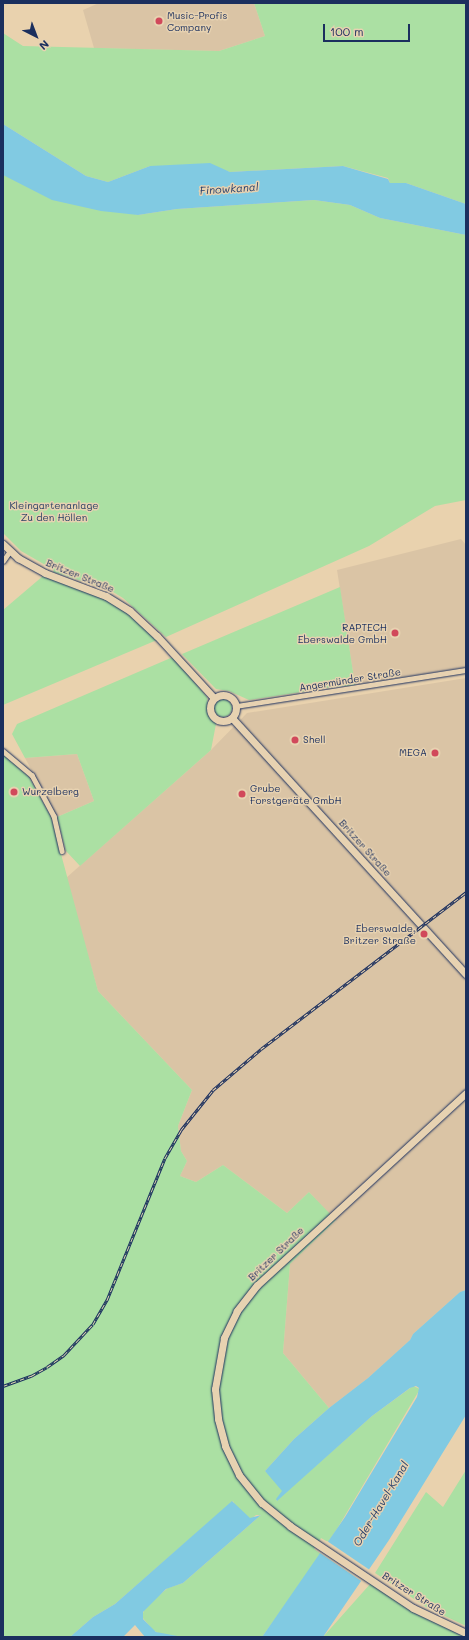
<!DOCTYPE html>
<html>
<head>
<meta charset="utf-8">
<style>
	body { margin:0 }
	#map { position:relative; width:469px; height:1640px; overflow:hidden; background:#e9d2ae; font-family:Mali,sans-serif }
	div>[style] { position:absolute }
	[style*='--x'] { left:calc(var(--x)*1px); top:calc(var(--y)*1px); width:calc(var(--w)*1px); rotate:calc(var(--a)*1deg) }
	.built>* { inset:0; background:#dac4a5 }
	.green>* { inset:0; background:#abe0a3 }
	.round { border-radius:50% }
	.water>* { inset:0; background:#81cae2 }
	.pier>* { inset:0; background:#e9d2ae; transform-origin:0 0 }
	.roads { filter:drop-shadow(0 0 1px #1b2f5e) drop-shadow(0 0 1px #1b2f5e) }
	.street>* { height:4.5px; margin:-2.25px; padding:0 2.25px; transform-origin:2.25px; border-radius:2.25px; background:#e7d2b1 }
	.secondary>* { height:7px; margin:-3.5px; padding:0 3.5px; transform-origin:3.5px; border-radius:3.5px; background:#e7d2b1 }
	.secondary>.ring { margin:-3.5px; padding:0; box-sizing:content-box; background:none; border:7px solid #e7d2b1; border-radius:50% }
	.rail>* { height:3px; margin-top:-1.5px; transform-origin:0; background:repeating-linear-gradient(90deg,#e7d2b1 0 4.5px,#1b2f5e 0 9px); box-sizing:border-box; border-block:1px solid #1b2f5e }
	.dots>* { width:11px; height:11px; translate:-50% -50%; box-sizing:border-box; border:2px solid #e7d2b1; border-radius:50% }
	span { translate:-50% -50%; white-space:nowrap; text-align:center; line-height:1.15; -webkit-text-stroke:3px #e7d2b1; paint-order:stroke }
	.poi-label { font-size:10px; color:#1b2f5e }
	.left { translate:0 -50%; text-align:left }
	.right { translate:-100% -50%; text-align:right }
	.park-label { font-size:10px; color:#294165 }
	.street-label { font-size:10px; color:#1b2f5e }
	.water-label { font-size:11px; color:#253e6b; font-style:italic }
	.frame { position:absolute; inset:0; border:4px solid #1b2f5e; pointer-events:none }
	.north { position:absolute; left:16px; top:16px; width:40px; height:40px; -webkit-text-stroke:3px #e7d2b1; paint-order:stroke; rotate:138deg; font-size:11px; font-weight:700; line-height:16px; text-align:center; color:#1b2f5e }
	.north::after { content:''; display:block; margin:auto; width:14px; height:18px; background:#1b2f5e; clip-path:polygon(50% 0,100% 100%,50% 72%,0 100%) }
	.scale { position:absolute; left:323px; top:24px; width:87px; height:18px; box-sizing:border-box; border:2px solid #1b2f5e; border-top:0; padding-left:5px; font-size:12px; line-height:14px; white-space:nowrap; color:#1b2f5e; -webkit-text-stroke:3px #e7d2b1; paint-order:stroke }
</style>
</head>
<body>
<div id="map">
	<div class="built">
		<div style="clip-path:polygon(99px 3px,254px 3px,265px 36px,219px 51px,94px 48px,83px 10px)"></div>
		<div style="clip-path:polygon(461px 539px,466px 545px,466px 667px,355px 685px,337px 570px)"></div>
		<div style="clip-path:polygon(466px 678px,466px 1290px,460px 1292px,413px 1334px,410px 1340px,368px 1378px,329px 1408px,283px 1353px,290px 1264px,336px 1221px,309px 1192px,287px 1213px,223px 1165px,196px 1182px,180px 1176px,187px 1161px,181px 1151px,178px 1126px,192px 1090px,98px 991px,66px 878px,211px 750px,247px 713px)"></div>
		<div style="clip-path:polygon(77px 754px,94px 801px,57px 817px,25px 758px)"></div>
	</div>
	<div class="green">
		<div style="clip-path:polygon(254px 3px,466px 3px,466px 204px,406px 183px,390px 183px,388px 178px,343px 166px,230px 172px,215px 167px,150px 166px,108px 182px,86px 176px,3px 124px,3px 33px,23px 46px,219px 51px,265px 36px)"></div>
		<div style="clip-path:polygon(3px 175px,138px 215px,177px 209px,314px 200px,350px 205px,380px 218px,466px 235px,466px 500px,435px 506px,369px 546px,166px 637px,123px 598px,108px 589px,53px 572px,54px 570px,21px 551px,3px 533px)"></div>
		<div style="clip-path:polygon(43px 576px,105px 598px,133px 615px,157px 640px,3px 705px,3px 610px)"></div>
		<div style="clip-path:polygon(340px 587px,355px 685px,326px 688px,313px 686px,308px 691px,249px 700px,229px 691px,216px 689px,182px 654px)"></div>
		<div style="clip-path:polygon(173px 657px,207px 697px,209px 714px,216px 724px,211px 750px,80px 866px,66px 851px,57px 817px,94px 801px,77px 754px,25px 758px,12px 734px,17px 724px)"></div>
		<div class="round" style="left:214px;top:699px;width:18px;height:18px"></div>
		<div style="clip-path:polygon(3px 754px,29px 777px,51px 817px,98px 991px,192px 1090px,178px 1126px,181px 1151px,187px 1161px,180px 1176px,196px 1182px,223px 1165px,287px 1213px,309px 1192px,336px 1220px,290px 1264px,283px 1353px,329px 1408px,294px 1439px,265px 1471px,285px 1488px,276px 1501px,372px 1416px,413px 1386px,420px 1389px,337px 1529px,328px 1542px,321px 1538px,320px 1540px,314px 1549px,321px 1554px,262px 1637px,183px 1637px,160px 1634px,153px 1630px,142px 1617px,144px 1610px,158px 1596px,168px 1588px,183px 1583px,261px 1515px,256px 1515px,244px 1524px,233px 1501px,115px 1604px,93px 1617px,70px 1637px,3px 1637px)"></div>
		<div style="clip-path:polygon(466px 1470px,466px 1626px,426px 1607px,375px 1573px,426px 1492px,443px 1507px)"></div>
		<div style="clip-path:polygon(371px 1583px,422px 1616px,466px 1637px,323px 1637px)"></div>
	</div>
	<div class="water">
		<div style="clip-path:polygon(3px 124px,86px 176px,108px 182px,150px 166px,210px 163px,230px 172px,343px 166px,388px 179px,390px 183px,406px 183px,466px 204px,466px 235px,380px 218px,350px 205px,314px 200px,177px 209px,138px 215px,101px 211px,52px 200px,3px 175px)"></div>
		<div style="clip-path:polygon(466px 1290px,466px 1415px,389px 1540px,323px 1637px,262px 1637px,345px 1517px,417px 1397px,419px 1388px,416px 1386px,410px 1388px,372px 1416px,277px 1501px,276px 1499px,282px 1491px,265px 1471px,294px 1439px,329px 1408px,368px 1378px,410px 1340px,413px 1334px,460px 1292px)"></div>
		<div style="clip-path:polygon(232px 1501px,250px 1518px,261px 1515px,183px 1583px,166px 1589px,143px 1612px,143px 1619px,156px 1632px,183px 1637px,145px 1637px,135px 1625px,123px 1637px,70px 1637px,93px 1617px,115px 1604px)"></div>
	</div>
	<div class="pier">
		<div style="left:327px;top:1541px;width:53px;height:14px;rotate:34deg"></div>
	</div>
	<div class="roads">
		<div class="street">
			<div style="--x:3;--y:561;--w:12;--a:-55"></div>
			<div style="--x:236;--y:706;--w:233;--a:-8.9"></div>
			<div style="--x:3;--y:751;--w:38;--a:40"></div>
			<div style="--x:32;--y:775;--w:47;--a:61.8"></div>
			<div style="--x:54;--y:816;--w:36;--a:77"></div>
		</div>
		<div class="secondary">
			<div style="--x:3;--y:544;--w:21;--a:43"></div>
			<div style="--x:18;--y:558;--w:31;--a:29"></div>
			<div style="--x:45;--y:573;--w:65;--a:20.7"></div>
			<div style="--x:106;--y:596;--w:28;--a:32"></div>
			<div style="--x:130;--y:611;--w:37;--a:43"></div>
			<div style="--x:157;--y:636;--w:84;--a:47.4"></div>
			<div class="ring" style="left:210px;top:695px;width:19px;height:19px"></div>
			<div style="--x:232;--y:718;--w:347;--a:47.6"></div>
			<div style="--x:466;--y:1093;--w:284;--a:137.4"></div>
			<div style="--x:257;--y:1285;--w:33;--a:128"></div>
			<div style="--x:237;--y:1311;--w:30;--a:116"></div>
			<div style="--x:224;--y:1338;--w:52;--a:100"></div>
			<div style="--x:215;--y:1389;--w:30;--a:84"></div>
			<div style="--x:218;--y:1419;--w:28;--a:75"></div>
			<div style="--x:225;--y:1446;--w:32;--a:64"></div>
			<div style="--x:239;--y:1475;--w:36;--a:51"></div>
			<div style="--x:262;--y:1503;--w:36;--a:39"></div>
			<div style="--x:290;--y:1526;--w:148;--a:33.7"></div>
			<div style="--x:413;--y:1608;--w:59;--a:25.3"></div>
		</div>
	</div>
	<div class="rail">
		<div style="--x:3;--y:1386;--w:30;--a:-20"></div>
		<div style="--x:31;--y:1376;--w:18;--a:-29"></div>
		<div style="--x:47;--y:1367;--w:21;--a:-35"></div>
		<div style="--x:64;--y:1355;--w:42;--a:-46.9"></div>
		<div style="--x:93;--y:1324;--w:28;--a:-60"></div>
		<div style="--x:107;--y:1300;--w:153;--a:-67.8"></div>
		<div style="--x:165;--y:1158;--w:32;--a:-60"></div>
		<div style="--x:181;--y:1130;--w:51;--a:-51.3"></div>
		<div style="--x:213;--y:1090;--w:63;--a:-40.5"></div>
		<div style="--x:261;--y:1049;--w:258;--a:-37.4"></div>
	</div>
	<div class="dots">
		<div style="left:159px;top:21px;background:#d1495b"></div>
		<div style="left:395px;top:633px;background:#d1495b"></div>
		<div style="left:295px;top:740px;background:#d1495b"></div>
		<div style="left:435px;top:753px;background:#d1495b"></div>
		<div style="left:14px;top:792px;background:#d1495b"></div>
		<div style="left:242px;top:794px;background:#d1495b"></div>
		<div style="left:424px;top:934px;background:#d1495b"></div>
	</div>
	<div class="poi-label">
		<span class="left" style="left:167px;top:21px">Music-Profis<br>Company</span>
		<span class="right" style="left:387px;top:633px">RAPTECH<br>Eberswalde GmbH</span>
		<span class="left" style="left:303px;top:740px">Shell</span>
		<span class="right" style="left:427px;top:753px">MEGA</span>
		<span class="left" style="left:250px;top:794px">Grube<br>Forstgeräte GmbH</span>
		<span class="left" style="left:22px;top:792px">Wurzelberg</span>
		<span class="right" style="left:416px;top:934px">Eberswalde,<br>Britzer Straße</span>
	</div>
	<div class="park-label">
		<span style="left:54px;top:511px">Kleingartenanlage<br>Zu den Höllen</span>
	</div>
	<div class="street-label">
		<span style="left:80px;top:576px;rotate:22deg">Britzer Straße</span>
		<span style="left:350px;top:680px;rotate:-9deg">Angermünder Straße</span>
		<span style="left:365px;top:848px;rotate:48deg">Britzer Straße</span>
		<span style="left:276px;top:1254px;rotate:-44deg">Britzer Straße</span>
		<span style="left:414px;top:1594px;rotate:32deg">Britzer Straße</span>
	</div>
	<div class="water-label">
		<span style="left:229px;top:189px;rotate:-4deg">Finowkanal</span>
		<span style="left:381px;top:1504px;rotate:-59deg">Oder-Havel-Kanal</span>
	</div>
	<div class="frame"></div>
	<div class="north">N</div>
	<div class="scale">100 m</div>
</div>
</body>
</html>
